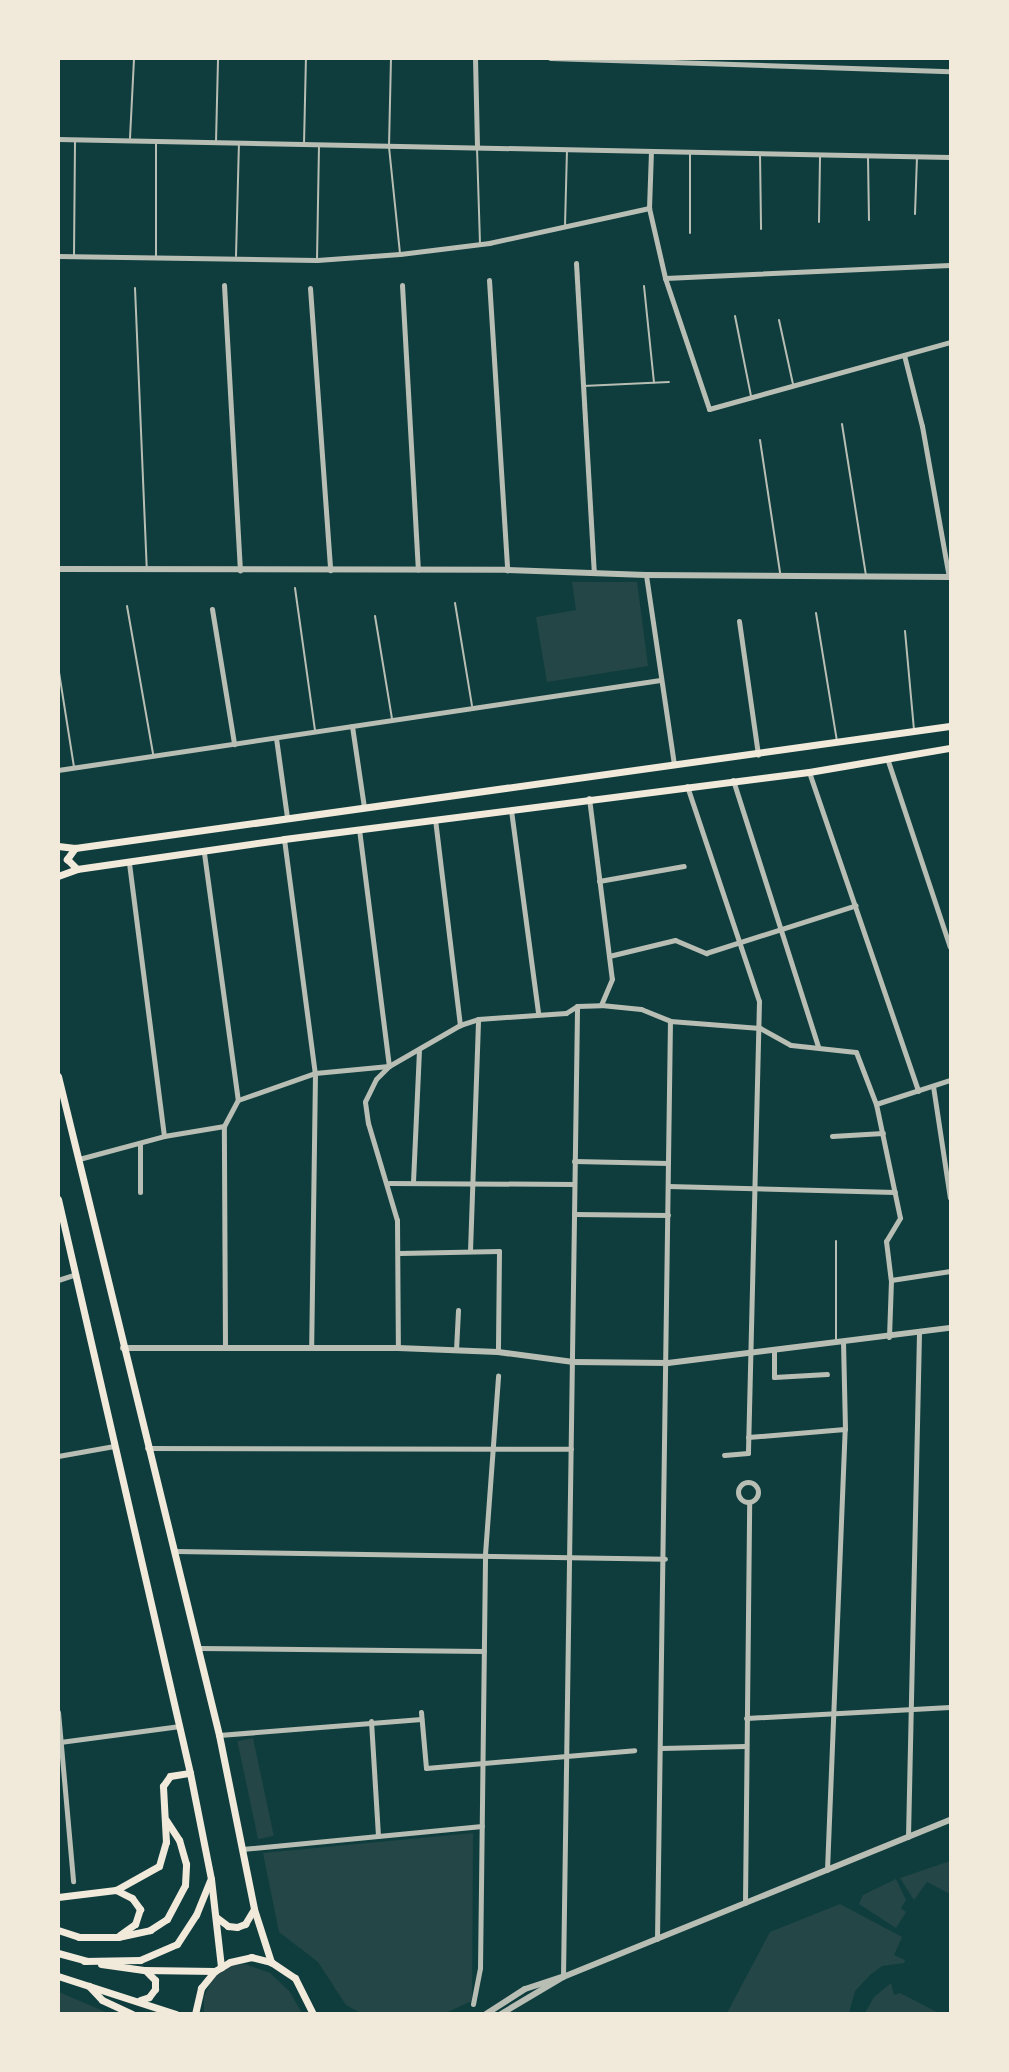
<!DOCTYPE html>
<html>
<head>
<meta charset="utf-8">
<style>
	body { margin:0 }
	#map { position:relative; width:1009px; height:2072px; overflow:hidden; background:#0f3d3e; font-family:"Sofia Sans Condensed",sans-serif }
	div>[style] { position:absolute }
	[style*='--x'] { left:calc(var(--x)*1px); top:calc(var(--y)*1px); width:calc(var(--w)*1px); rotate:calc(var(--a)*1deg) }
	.green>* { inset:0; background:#244646; transform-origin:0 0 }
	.service>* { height:2px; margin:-1px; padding:0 1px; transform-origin:1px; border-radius:1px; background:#b8beb3 }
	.minor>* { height:5px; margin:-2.5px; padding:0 2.5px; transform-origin:2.5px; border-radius:2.5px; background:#b8beb3 }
	.minor>.ring { margin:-2.5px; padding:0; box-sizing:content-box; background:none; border:5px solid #b8beb3; border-radius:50% }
	.tertiary>* { height:6px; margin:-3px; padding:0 3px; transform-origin:3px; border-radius:3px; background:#b8beb3 }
	.secondary>* { height:7px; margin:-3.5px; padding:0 3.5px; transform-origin:3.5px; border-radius:3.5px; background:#f1e9da }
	span { translate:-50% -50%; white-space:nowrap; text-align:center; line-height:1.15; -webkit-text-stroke:4.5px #f1e9da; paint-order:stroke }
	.frame { position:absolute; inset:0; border:60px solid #f1e9da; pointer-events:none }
</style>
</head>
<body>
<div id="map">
	<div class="green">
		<div style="clip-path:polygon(572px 582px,637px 582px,648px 666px,547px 682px,536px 617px,576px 610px)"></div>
		<div style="left:253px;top:1738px;width:100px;height:16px;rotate:78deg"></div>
		<div style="clip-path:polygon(473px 1833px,472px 2001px,443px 2014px,361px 2013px,346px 2005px,318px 1962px,279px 1932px,263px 1853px)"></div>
		<div style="clip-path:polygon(950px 1861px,950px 1894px,927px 1882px,914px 1900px,900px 1878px)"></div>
		<div style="clip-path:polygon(896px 1879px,906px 1900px,901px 1908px,906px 1912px,896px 1928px,859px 1904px,863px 1895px)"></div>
		<div style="clip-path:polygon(840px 1904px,902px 1937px,894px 1955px,905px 1960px,904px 1963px,882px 1966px,870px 1975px,855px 1991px,849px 2013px,727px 2013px,770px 1932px)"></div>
		<div style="clip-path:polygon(245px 1964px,270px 1973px,289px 1991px,302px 2013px,204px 2013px,204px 1997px,213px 1977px,232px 1966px)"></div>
		<div style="clip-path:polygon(891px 1983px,894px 1995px,900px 1993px,939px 2013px,865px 2013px,874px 1997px)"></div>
		<div style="clip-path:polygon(59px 1992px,108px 2013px,59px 2013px)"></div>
	</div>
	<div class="service">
		<div style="--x:391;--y:58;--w:89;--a:91.3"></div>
		<div style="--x:389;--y:147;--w:108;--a:84.1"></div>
		<div style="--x:130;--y:138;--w:80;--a:-87.1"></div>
		<div style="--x:156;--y:142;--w:115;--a:90"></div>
		<div style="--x:216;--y:142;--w:84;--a:-88.6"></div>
		<div style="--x:304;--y:144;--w:86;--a:-88.7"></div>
		<div style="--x:477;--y:148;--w:96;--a:88.2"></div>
		<div style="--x:760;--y:154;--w:75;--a:89.2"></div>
		<div style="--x:868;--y:157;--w:63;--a:89.1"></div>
		<div style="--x:915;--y:214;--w:57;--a:-88"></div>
		<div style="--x:819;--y:222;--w:66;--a:-89.1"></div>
		<div style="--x:565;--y:226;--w:75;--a:-88.5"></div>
		<div style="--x:690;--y:233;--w:81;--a:-90"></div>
		<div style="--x:74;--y:256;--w:117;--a:-89.5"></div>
		<div style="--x:236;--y:256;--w:111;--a:-88.5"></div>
		<div style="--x:317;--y:260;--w:114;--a:-89"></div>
		<div style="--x:644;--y:286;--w:97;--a:84.1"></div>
		<div style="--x:135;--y:288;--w:281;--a:87.6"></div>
		<div style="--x:735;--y:316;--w:82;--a:78.7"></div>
		<div style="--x:779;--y:320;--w:66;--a:77.7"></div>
		<div style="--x:583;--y:386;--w:86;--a:-2.7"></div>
		<div style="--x:842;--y:424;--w:154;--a:81"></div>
		<div style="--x:760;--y:440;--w:134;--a:81.4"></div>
		<div style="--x:295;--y:588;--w:144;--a:82"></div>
		<div style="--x:455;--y:603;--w:104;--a:80.6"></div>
		<div style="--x:127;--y:606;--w:150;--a:80"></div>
		<div style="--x:816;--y:613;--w:130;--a:80.7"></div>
		<div style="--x:375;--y:616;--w:104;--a:80.6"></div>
		<div style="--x:905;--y:631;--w:98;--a:84.8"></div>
		<div style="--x:58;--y:666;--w:102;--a:81"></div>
		<div style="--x:836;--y:1241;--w:98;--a:90"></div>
	</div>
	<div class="minor">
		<div style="--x:475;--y:58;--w:89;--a:88.7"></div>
		<div style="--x:550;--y:58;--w:400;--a:1.9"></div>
		<div style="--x:58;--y:139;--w:892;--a:1.16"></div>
		<div style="--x:651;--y:151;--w:57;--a:92"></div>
		<div style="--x:649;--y:208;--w:72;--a:77.1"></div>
		<div style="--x:665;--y:278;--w:138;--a:71.4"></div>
		<div style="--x:709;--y:409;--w:250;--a:-15.5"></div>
		<div style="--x:58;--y:256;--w:259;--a:0.9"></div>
		<div style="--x:317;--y:260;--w:83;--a:-4.1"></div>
		<div style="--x:400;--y:254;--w:90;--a:-7"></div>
		<div style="--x:489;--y:243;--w:164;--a:-12.3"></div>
		<div style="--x:576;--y:263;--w:309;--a:86.7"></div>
		<div style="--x:665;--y:278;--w:285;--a:-2.6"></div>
		<div style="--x:489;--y:280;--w:291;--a:86.4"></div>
		<div style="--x:224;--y:285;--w:286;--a:86.8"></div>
		<div style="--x:402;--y:285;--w:285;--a:86.8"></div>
		<div style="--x:310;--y:288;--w:283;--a:85.9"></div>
		<div style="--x:904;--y:355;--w:73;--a:75.8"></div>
		<div style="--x:922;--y:426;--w:153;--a:79.9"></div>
		<div style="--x:646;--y:575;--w:192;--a:81.6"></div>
		<div style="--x:212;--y:609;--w:137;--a:80.7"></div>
		<div style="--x:739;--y:621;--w:135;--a:81.9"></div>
		<div style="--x:352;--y:726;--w:82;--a:81.6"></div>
		<div style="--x:276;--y:738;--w:80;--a:82.1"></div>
		<div style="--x:887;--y:758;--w:199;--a:71.6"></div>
		<div style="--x:58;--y:770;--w:609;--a:-8.5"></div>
		<div style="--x:809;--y:772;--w:337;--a:71.1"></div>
		<div style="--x:733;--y:780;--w:280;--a:72.3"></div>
		<div style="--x:687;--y:786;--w:227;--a:71.5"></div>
		<div style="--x:759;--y:1001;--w:452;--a:91.4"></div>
		<div style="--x:748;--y:1453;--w:24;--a:175"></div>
		<div style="--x:589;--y:798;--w:182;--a:82.8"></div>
		<div style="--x:612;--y:979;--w:28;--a:113"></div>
		<div style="--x:511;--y:810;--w:205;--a:82.4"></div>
		<div style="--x:435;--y:819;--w:208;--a:83.1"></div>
		<div style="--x:359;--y:829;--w:239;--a:82.8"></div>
		<div style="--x:389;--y:1066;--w:18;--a:135"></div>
		<div style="--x:376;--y:1079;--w:25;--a:116"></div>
		<div style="--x:365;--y:1102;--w:21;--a:82"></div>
		<div style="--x:368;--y:1123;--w:101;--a:73.4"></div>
		<div style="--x:397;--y:1220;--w:128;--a:89.6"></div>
		<div style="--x:284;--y:839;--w:236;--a:82.5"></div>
		<div style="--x:315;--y:1073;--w:274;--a:90.8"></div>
		<div style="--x:204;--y:853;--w:249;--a:82.2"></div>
		<div style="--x:129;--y:863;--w:275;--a:82.7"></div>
		<div style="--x:599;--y:881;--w:86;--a:-10"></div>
		<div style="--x:609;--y:956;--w:68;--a:-13.6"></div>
		<div style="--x:675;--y:940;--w:34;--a:23"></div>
		<div style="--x:706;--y:953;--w:157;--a:-17.7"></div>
		<div style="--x:933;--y:1086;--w:113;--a:81.4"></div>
		<div style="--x:876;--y:1104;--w:78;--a:-18"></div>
		<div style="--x:832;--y:1136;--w:51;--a:-3.4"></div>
		<div style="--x:79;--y:1159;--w:88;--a:-15.1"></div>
		<div style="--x:164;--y:1136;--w:61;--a:-9.5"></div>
		<div style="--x:574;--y:1161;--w:94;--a:1.2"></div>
		<div style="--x:413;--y:1182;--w:131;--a:-87.4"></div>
		<div style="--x:389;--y:1183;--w:185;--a:0.3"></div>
		<div style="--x:668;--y:1186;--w:227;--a:1.5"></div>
		<div style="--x:140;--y:1192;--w:49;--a:-90"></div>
		<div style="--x:574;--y:1214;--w:94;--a:0.6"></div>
		<div style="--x:470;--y:1251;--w:232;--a:-88"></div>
		<div style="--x:400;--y:1253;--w:99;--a:-1.2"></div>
		<div style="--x:499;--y:1251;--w:101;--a:90.6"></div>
		<div style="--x:58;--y:1280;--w:19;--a:-18"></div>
		<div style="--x:891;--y:1280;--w:60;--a:-8.7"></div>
		<div style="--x:225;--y:1346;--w:220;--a:-90.3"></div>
		<div style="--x:224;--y:1126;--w:30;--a:-62"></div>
		<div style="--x:238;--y:1100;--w:82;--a:-19.3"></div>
		<div style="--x:315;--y:1073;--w:74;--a:-5.4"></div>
		<div style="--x:389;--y:1066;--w:82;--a:-30"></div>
		<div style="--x:460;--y:1025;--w:19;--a:-18"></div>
		<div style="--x:478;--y:1019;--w:88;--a:-3.9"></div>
		<div style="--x:566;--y:1013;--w:13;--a:-32"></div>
		<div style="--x:577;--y:1006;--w:24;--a:-2"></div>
		<div style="--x:601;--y:1005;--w:40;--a:5.7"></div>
		<div style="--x:641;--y:1009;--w:31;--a:22"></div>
		<div style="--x:670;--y:1021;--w:90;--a:4.4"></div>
		<div style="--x:760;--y:1028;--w:35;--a:29"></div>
		<div style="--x:791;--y:1045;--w:65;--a:6.1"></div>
		<div style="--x:856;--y:1052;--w:56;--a:69"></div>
		<div style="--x:876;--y:1104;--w:116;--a:78.1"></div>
		<div style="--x:900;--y:1218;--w:27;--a:121"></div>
		<div style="--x:886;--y:1241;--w:39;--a:83"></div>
		<div style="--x:891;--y:1280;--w:57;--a:92"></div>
		<div style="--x:774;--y:1349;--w:28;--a:90"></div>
		<div style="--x:774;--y:1377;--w:53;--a:-3.2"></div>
		<div style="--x:456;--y:1350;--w:40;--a:-87.1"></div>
		<div style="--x:748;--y:1437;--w:97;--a:-4.7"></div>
		<div style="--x:147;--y:1448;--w:424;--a:0.1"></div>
		<div style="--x:58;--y:1456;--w:57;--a:-10.1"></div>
		<div class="ring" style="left:738px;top:1482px;width:15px;height:15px"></div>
		<div style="--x:175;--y:1551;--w:490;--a:0.9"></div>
		<div style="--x:198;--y:1648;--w:286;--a:0.6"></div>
		<div style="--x:58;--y:1712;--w:170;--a:84.9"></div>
		<div style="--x:421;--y:1712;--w:56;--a:84.9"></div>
		<div style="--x:426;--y:1768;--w:209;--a:-4.9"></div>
		<div style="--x:746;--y:1718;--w:204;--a:-3.1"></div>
		<div style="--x:371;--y:1721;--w:115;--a:86.5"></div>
		<div style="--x:219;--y:1735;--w:203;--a:-4.5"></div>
		<div style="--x:60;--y:1742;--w:121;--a:-7.6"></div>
		<div style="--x:661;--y:1748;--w:84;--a:-1.4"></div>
		<div style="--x:908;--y:1837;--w:505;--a:-88.75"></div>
		<div style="--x:242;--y:1849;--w:241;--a:-5.5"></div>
		<div style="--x:827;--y:1870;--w:441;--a:-87.7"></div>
		<div style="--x:845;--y:1429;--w:88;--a:-91.3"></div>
		<div style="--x:745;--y:1903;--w:400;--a:-89.4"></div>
		<div style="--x:657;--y:1939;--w:918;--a:-89.19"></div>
		<div style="--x:563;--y:1977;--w:971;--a:-89.17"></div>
		<div style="--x:473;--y:2004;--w:37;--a:-79"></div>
		<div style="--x:480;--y:1968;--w:414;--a:-89.3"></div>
		<div style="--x:485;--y:1554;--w:179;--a:-85.8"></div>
	</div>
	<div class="tertiary">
		<div style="--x:58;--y:569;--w:449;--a:0.1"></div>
		<div style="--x:507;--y:570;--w:139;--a:2.1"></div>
		<div style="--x:646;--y:575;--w:304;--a:0.4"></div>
		<div style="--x:123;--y:1348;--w:275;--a:0"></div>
		<div style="--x:398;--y:1348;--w:100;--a:2.3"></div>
		<div style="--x:498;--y:1352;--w:76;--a:7.6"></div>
		<div style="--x:573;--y:1362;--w:95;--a:0.6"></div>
		<div style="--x:668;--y:1363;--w:284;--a:-7.1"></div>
		<div style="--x:486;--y:2014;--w:46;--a:-32.7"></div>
		<div style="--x:525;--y:1989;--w:39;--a:-18"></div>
		<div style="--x:501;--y:2014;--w:72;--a:-30.8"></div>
		<div style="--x:563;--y:1977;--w:418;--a:-22.1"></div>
	</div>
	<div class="secondary">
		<div style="--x:58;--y:846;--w:17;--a:7"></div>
		<div style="--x:75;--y:848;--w:883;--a:-7.94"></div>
		<div style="--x:75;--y:848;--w:14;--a:126"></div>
		<div style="--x:67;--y:859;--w:14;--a:45"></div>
		<div style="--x:58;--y:876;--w:20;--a:-20"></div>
		<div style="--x:77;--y:869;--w:209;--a:-8.2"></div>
		<div style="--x:284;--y:839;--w:529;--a:-7.27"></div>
		<div style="--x:809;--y:772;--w:143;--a:-9.7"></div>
		<div style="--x:58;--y:1076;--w:678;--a:76.27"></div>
		<div style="--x:219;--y:1735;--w:177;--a:78.6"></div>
		<div style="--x:254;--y:1909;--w:56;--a:72.2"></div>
		<div style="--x:58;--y:1199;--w:589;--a:77.05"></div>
		<div style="--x:190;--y:1773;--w:108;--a:78.8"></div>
		<div style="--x:211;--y:1879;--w:89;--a:83.5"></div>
		<div style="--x:116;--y:1890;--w:18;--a:27"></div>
		<div style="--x:132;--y:1898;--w:14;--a:54"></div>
		<div style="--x:140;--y:1909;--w:16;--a:108"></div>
		<div style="--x:135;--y:1924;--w:19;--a:144"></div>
		<div style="--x:58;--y:1897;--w:58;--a:-6.9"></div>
		<div style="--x:116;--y:1890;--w:49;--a:-29.2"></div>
		<div style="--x:159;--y:1866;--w:25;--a:-74"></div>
		<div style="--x:166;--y:1842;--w:56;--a:-93.1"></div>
		<div style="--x:163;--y:1786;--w:12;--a:-55"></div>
		<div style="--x:170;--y:1776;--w:20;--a:-9"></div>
		<div style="--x:216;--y:1917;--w:15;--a:37"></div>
		<div style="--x:228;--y:1926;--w:9;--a:6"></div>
		<div style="--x:237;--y:1927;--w:9;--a:-21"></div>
		<div style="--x:245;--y:1924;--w:17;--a:-59"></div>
		<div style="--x:58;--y:1930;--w:22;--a:18"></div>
		<div style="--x:79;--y:1937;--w:39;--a:0"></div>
		<div style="--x:118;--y:1937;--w:33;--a:-12"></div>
		<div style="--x:150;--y:1930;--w:20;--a:-33"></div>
		<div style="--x:167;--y:1919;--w:38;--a:-62"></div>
		<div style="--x:185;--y:1885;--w:21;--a:-87"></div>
		<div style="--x:186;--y:1864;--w:25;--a:-106"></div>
		<div style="--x:179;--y:1840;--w:24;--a:-123"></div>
		<div style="--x:58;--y:1953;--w:30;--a:15"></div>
		<div style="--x:84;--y:1961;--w:56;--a:-1"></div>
		<div style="--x:140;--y:1960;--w:40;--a:-23.4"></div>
		<div style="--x:177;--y:1944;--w:35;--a:-57"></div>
		<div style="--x:196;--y:1915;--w:37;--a:-68"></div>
		<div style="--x:101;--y:1964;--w:43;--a:7.9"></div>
		<div style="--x:144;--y:1970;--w:71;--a:0.8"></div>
		<div style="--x:58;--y:1976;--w:124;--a:17.9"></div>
		<div style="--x:89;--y:1986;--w:19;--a:47"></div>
		<div style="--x:102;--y:2000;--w:33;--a:25"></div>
		<div style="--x:140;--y:2000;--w:9;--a:-18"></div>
		<div style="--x:149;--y:1997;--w:10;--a:-53"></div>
		<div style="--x:155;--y:1989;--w:9;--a:-90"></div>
		<div style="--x:155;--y:1980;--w:13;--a:-135"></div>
		<div style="--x:195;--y:2014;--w:27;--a:-77"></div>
		<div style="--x:201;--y:1988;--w:22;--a:-51"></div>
		<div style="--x:215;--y:1971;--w:17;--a:-31"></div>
		<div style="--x:230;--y:1962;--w:22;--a:-13"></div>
		<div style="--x:251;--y:1957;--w:21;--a:14"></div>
		<div style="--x:271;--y:1962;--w:29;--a:34"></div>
		<div style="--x:295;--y:1978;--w:40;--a:63.4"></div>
	</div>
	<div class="frame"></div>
</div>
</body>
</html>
